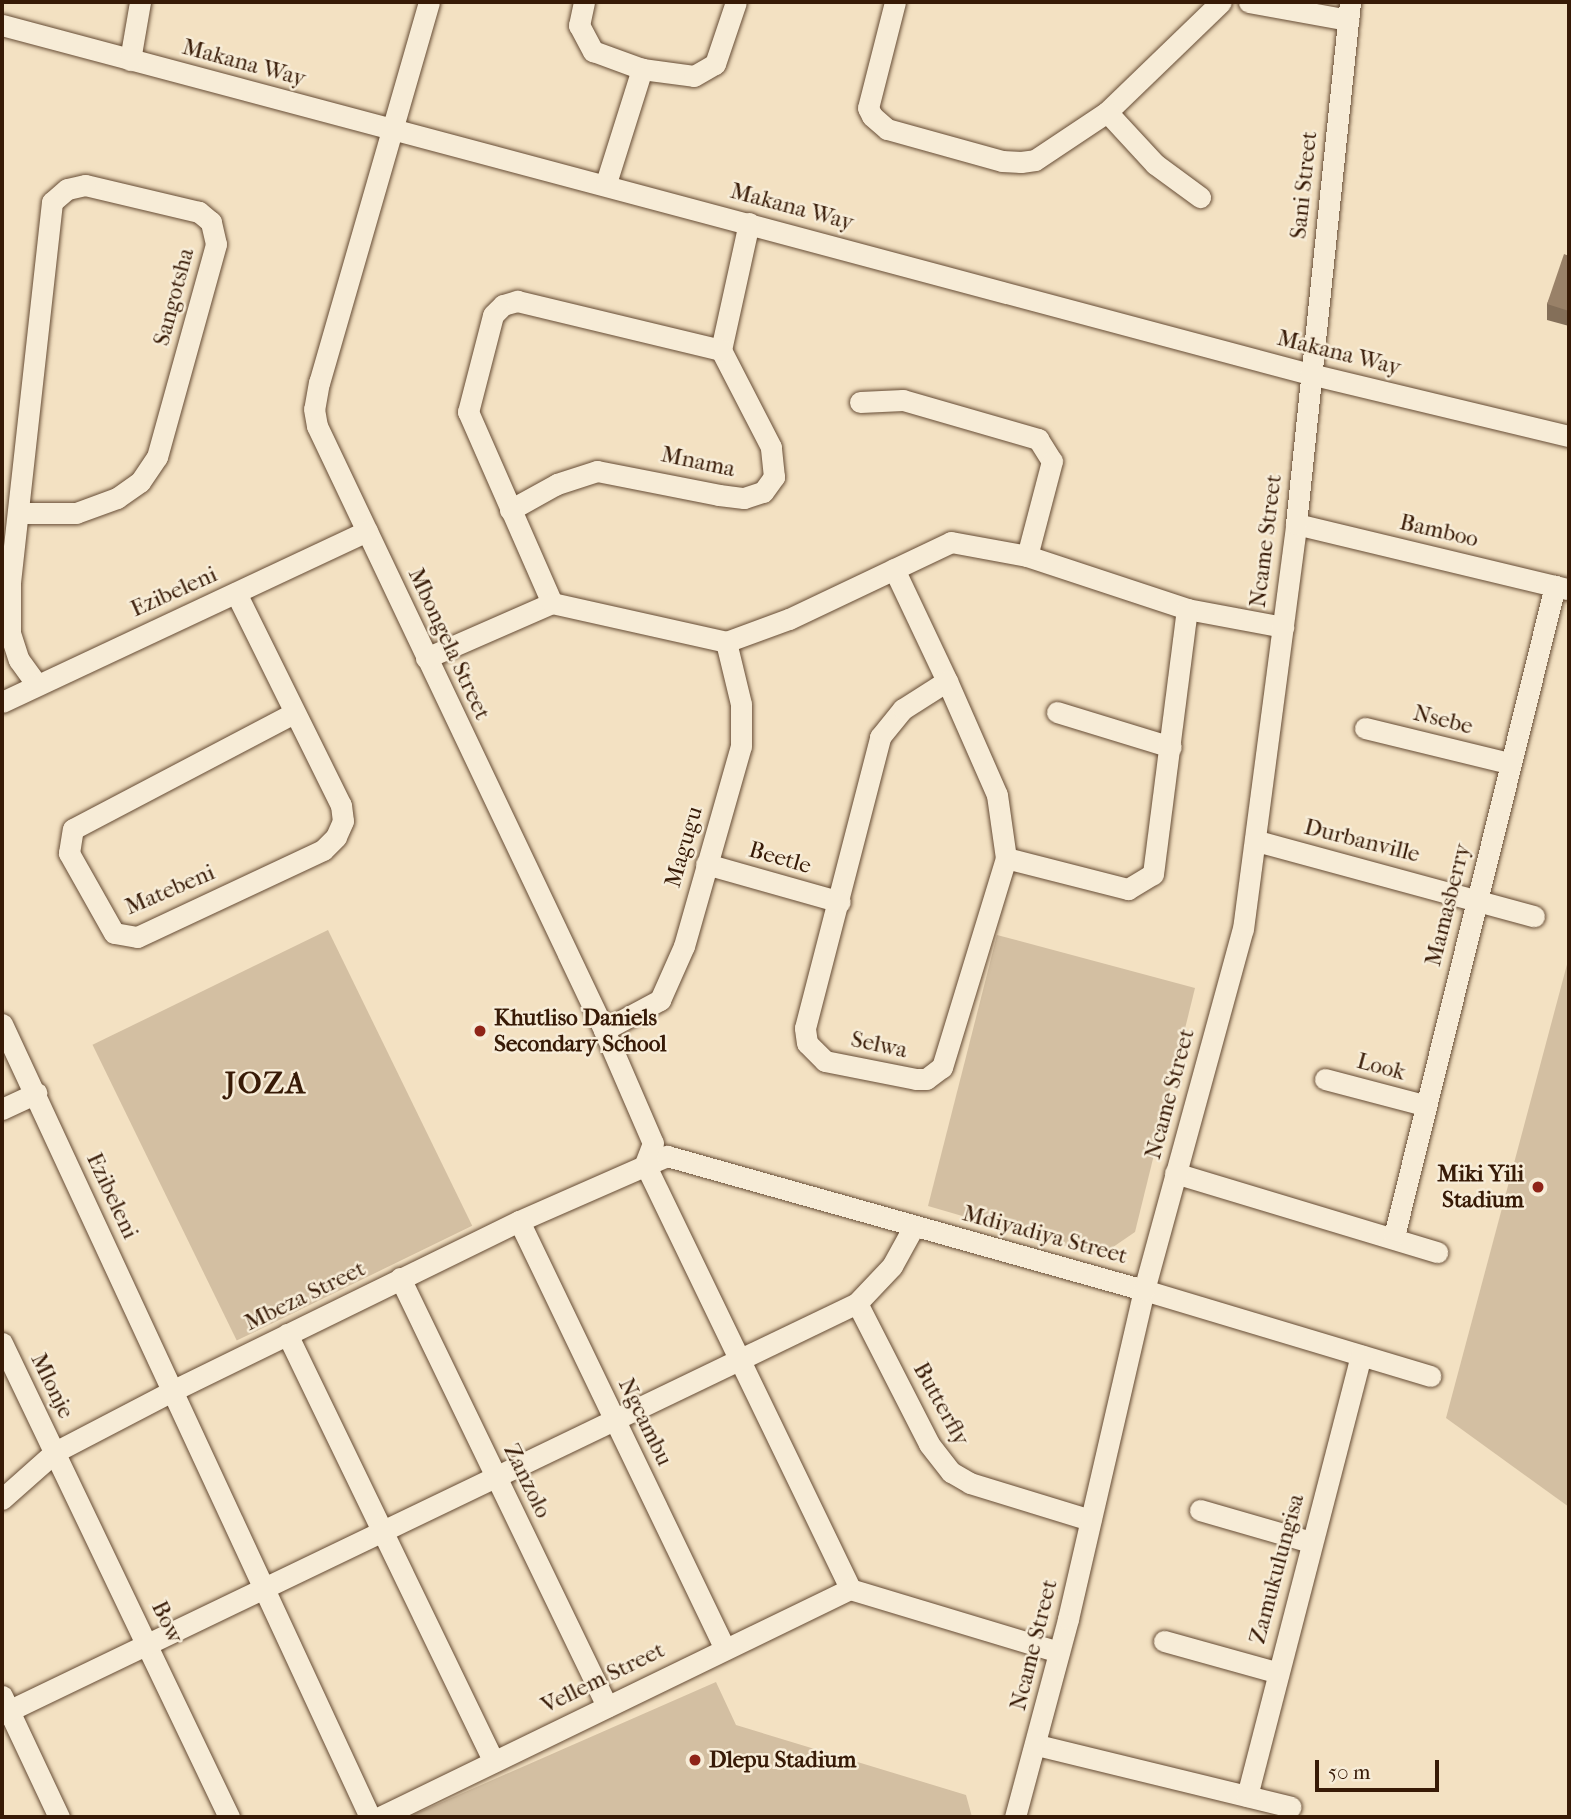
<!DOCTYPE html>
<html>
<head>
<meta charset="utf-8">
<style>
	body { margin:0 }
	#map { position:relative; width:1571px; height:1819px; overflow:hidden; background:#f3e1c2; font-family:"IM FELL French Canon",serif }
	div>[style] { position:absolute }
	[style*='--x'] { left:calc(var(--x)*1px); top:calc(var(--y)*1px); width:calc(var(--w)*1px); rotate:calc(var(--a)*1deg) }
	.green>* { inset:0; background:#d3bfa2; transform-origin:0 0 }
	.roads { filter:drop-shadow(0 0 2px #664c35) drop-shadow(0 0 2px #664c35) }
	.minor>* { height:21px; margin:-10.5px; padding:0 10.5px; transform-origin:10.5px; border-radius:10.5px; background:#f7ecd7 }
	.wall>* { inset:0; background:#846f59 }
	.building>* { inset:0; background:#998168 }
	.dots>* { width:19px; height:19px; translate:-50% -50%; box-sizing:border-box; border:4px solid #f7ecd7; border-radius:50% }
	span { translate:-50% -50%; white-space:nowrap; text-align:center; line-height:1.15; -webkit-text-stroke:5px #f7ecd7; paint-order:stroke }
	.street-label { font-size:23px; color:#371a06 }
	.poi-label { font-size:23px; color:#371a06; font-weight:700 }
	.left { translate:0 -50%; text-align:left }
	.right { translate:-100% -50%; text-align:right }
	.district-label { font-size:30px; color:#371a06; font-weight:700; letter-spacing:2px }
	.frame { position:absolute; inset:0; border:4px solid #371a06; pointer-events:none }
	.scale { position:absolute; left:1315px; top:1760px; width:124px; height:32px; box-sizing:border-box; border:4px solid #371a06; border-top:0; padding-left:9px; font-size:21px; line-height:24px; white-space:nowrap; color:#371a06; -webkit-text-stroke:5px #f7ecd7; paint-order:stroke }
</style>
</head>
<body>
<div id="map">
	<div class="green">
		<div style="left:328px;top:930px;width:329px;height:262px;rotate:64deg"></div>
		<div style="clip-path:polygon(997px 935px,1195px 988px,1135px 1232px,1100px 1256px,928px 1206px)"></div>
		<div style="clip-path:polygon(1569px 957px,1569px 1507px,1446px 1418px)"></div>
		<div style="clip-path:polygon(716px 1682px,736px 1725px,966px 1795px,972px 1817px,408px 1817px)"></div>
	</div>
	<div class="roads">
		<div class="minor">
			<div style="--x:429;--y:2;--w:396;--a:106.1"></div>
			<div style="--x:319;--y:382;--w:27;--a:100"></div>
			<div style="--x:314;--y:409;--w:17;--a:80"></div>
			<div style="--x:317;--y:426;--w:669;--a:64.58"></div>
			<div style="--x:604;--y:1030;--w:123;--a:66.6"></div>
			<div style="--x:653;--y:1143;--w:22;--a:111"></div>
			<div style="--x:584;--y:2;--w:24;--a:102"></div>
			<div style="--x:579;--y:25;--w:30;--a:62"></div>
			<div style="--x:593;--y:51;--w:52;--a:20.2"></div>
			<div style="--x:642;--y:69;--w:52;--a:7.7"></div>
			<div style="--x:694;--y:76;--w:24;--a:-30"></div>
			<div style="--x:715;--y:64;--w:65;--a:-71.3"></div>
			<div style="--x:895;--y:2;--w:109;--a:104.3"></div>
			<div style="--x:868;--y:108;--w:9;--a:63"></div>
			<div style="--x:872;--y:116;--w:20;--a:41"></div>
			<div style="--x:887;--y:129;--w:119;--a:15.5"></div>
			<div style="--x:1002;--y:161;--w:19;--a:3"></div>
			<div style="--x:1021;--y:162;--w:14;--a:-8"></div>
			<div style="--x:1035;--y:160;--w:87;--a:-33.7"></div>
			<div style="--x:1107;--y:112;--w:158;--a:-44"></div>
			<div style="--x:1249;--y:2;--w:101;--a:10.3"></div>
			<div style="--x:2;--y:25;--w:1354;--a:14.94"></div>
			<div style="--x:1310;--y:374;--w:266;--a:13.5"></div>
			<div style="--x:130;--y:60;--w:59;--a:-80.2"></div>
			<div style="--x:1107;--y:112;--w:71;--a:47.3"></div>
			<div style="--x:1155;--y:164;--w:56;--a:36.3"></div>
			<div style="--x:606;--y:183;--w:120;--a:-72.5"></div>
			<div style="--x:860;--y:402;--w:43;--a:-2.7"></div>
			<div style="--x:903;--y:400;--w:141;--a:16.1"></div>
			<div style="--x:1038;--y:439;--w:26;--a:58"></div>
			<div style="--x:1052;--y:461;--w:98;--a:104.7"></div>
			<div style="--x:510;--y:510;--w:54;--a:-29"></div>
			<div style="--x:557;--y:484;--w:42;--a:-18"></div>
			<div style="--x:597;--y:471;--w:124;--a:11.1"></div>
			<div style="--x:719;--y:495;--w:25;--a:7"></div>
			<div style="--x:744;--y:498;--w:20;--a:-18"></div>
			<div style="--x:763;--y:492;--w:19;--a:-54"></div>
			<div style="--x:774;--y:477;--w:30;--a:-96"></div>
			<div style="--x:771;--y:447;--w:109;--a:-117.3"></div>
			<div style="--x:721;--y:350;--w:130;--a:-77.6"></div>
			<div style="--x:20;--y:513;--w:56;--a:0"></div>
			<div style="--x:76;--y:513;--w:44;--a:-20.1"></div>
			<div style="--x:117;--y:498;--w:28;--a:-35"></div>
			<div style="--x:140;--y:482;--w:30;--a:-56"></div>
			<div style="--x:157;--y:457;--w:221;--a:-74.5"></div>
			<div style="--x:216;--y:244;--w:23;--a:-103"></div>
			<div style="--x:211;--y:222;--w:16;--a:-140"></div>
			<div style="--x:199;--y:212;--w:117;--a:-166.7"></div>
			<div style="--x:85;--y:185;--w:18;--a:167"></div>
			<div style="--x:67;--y:189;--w:20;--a:139"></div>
			<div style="--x:52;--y:202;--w:382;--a:96.3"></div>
			<div style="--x:10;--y:582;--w:51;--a:90"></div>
			<div style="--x:10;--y:633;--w:28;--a:72"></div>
			<div style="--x:19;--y:660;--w:29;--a:54"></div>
			<div style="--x:1296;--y:524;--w:279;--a:13.5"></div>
			<div style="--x:894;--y:569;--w:124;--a:64.7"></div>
			<div style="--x:947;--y:681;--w:124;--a:66.3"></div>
			<div style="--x:997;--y:795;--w:64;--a:81.9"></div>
			<div style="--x:1006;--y:858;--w:219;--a:107"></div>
			<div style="--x:942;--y:1067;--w:20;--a:143"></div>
			<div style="--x:926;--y:1079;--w:10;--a:180"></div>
			<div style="--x:916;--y:1079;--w:93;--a:-168.8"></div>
			<div style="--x:825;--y:1061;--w:25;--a:-135"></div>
			<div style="--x:807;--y:1043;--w:15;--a:-98"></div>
			<div style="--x:805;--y:1028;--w:301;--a:-75.5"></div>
			<div style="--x:880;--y:737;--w:36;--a:-51"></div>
			<div style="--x:903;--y:709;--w:52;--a:-32.5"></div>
			<div style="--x:236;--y:593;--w:237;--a:63.7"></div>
			<div style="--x:341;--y:805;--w:16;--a:83"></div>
			<div style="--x:343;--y:821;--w:17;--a:114"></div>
			<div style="--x:336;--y:837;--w:18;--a:135"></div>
			<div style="--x:323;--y:850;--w:205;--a:154.9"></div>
			<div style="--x:137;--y:937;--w:23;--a:-170"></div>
			<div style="--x:114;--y:933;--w:92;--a:-119.4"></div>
			<div style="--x:69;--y:853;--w:24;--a:-81"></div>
			<div style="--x:73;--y:829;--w:250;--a:-27.7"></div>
			<div style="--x:552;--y:603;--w:209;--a:-113.7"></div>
			<div style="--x:468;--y:412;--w:100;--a:-75.5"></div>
			<div style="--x:493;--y:315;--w:14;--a:-45"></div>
			<div style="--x:503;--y:305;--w:15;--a:-16"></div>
			<div style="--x:517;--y:301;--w:210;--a:13.5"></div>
			<div style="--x:426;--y:658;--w:137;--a:-23.6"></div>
			<div style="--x:552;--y:603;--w:178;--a:12.6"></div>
			<div style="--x:726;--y:642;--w:67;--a:-20.1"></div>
			<div style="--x:789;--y:619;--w:179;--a:-25.4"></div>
			<div style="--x:951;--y:542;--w:77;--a:10.4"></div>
			<div style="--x:1027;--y:556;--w:169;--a:18.3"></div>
			<div style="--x:1187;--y:609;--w:98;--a:10.6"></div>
			<div style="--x:2;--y:702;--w:403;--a:-25.1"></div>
			<div style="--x:1057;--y:712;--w:119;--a:17.1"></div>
			<div style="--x:1365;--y:728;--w:148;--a:13.7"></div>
			<div style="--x:1257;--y:841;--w:287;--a:15.2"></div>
			<div style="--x:1006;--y:858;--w:126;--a:14.3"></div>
			<div style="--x:1128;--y:889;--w:29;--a:-31"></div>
			<div style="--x:1153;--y:874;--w:267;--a:-82.7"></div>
			<div style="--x:706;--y:864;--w:139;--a:15.8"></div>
			<div style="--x:2;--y:1024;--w:874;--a:65.11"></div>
			<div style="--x:604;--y:1030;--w:64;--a:-28.2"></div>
			<div style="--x:660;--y:1000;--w:59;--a:-66"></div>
			<div style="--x:684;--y:946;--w:208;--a:-74.1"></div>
			<div style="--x:741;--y:746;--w:42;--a:-90"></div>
			<div style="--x:741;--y:704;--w:64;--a:-103.6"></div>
			<div style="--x:1325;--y:1079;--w:102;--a:14.7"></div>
			<div style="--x:2;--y:1109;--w:38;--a:-25"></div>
			<div style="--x:645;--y:1164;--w:472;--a:64.2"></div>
			<div style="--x:850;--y:1589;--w:218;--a:16.8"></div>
			<div style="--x:1175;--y:1173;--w:274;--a:16.8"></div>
			<div style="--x:519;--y:1221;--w:473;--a:64.3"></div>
			<div style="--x:1394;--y:1236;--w:670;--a:-76.09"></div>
			<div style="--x:400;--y:1278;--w:476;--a:64.2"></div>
			<div style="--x:857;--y:1303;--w:158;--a:62.9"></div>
			<div style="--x:929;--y:1444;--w:36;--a:52"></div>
			<div style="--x:951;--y:1472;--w:22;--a:30"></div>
			<div style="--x:970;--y:1483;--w:126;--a:17.1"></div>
			<div style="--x:287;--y:1334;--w:474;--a:64.2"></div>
			<div style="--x:2;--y:1343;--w:526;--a:64.41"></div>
			<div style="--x:2;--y:1499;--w:71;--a:-41.6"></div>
			<div style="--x:55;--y:1452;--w:132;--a:-27.5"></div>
			<div style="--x:172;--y:1391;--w:386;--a:-26.1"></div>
			<div style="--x:519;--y:1221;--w:162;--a:-23.7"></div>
			<div style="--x:667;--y:1156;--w:495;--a:15.7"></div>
			<div style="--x:1144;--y:1290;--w:299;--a:16.7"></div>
			<div style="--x:1200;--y:1510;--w:116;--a:16.1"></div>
			<div style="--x:1164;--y:1641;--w:116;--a:15.5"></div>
			<div style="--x:2;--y:1696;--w:134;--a:64.8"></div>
			<div style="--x:2;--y:1714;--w:949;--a:-25.67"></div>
			<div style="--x:857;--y:1303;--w:51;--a:-46.6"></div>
			<div style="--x:892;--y:1266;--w:46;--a:-61.2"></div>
			<div style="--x:1037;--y:1745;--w:261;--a:13.7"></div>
			<div style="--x:1247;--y:1796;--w:455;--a:-75.5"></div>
			<div style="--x:380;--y:1817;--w:522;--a:-25.88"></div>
			<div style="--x:1015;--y:1817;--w:205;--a:-75"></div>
			<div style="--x:1068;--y:1619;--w:338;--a:-77"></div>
			<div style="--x:1144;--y:1290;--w:374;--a:-74.7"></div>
			<div style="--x:1243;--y:929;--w:408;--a:-82.5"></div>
			<div style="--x:1296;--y:524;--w:525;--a:-84.09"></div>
		</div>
	</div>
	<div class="wall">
		<div style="clip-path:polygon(1569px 256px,1569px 326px,1547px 320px,1547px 304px)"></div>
	</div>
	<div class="building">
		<div style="clip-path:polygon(1564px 254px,1569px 256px,1569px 311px,1547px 304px)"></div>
	</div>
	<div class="dots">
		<div style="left:480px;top:1031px;background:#8f2418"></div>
		<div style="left:1538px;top:1187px;background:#8f2418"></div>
		<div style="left:695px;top:1760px;background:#8f2418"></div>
	</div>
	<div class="street-label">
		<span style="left:244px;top:63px;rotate:15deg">Makana Way</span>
		<span style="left:1304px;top:185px;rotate:-84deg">Sani Street</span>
		<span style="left:792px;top:207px;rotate:15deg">Makana Way</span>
		<span style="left:174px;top:297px;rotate:-75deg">Sangotsha</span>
		<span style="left:1339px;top:353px;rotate:14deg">Makana Way</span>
		<span style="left:698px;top:462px;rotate:12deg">Mnama</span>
		<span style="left:1439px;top:531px;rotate:13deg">Bamboo</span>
		<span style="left:1266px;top:541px;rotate:-83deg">Ncame Street</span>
		<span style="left:174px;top:592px;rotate:-24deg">Ezibeleni</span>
		<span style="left:449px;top:644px;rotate:65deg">Mbongela Street</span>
		<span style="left:1443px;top:720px;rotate:14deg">Nsebe</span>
		<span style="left:1362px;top:841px;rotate:14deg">Durbanville</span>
		<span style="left:684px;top:847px;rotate:-74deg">Magugu</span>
		<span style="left:780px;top:858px;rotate:16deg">Beetle</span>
		<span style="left:170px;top:890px;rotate:-23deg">Matebeni</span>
		<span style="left:1448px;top:905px;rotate:-76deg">Mamasberry</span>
		<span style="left:879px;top:1045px;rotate:12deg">Selwa</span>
		<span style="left:1381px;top:1067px;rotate:15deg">Look</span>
		<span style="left:1170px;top:1094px;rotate:-75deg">Ncame Street</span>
		<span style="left:112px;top:1196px;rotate:65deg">Ezibeleni</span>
		<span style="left:1045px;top:1235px;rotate:15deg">Mdiyadiya Street</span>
		<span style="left:305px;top:1296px;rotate:-26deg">Mbeza Street</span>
		<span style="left:52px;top:1386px;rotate:64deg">Mlonje</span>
		<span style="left:941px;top:1404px;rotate:61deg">Butterfly</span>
		<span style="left:645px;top:1422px;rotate:64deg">Ngcambu</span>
		<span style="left:527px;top:1481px;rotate:64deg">Zanzolo</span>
		<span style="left:1277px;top:1569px;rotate:-75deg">Zamukulungisa</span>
		<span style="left:167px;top:1622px;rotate:64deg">Bow</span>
		<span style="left:1034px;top:1645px;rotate:-76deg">Ncame Street</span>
		<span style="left:603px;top:1678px;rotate:-26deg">Vellem Street</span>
	</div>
	<div class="poi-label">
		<span class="left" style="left:494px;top:1031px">Khutliso Daniels<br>Secondary School</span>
		<span class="right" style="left:1524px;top:1187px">Miki Yili<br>Stadium</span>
		<span class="left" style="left:709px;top:1760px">Dlepu Stadium</span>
	</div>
	<div class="district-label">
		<span style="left:266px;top:1084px">JOZA</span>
	</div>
	<div class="frame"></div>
	<div class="scale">50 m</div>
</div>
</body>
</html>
